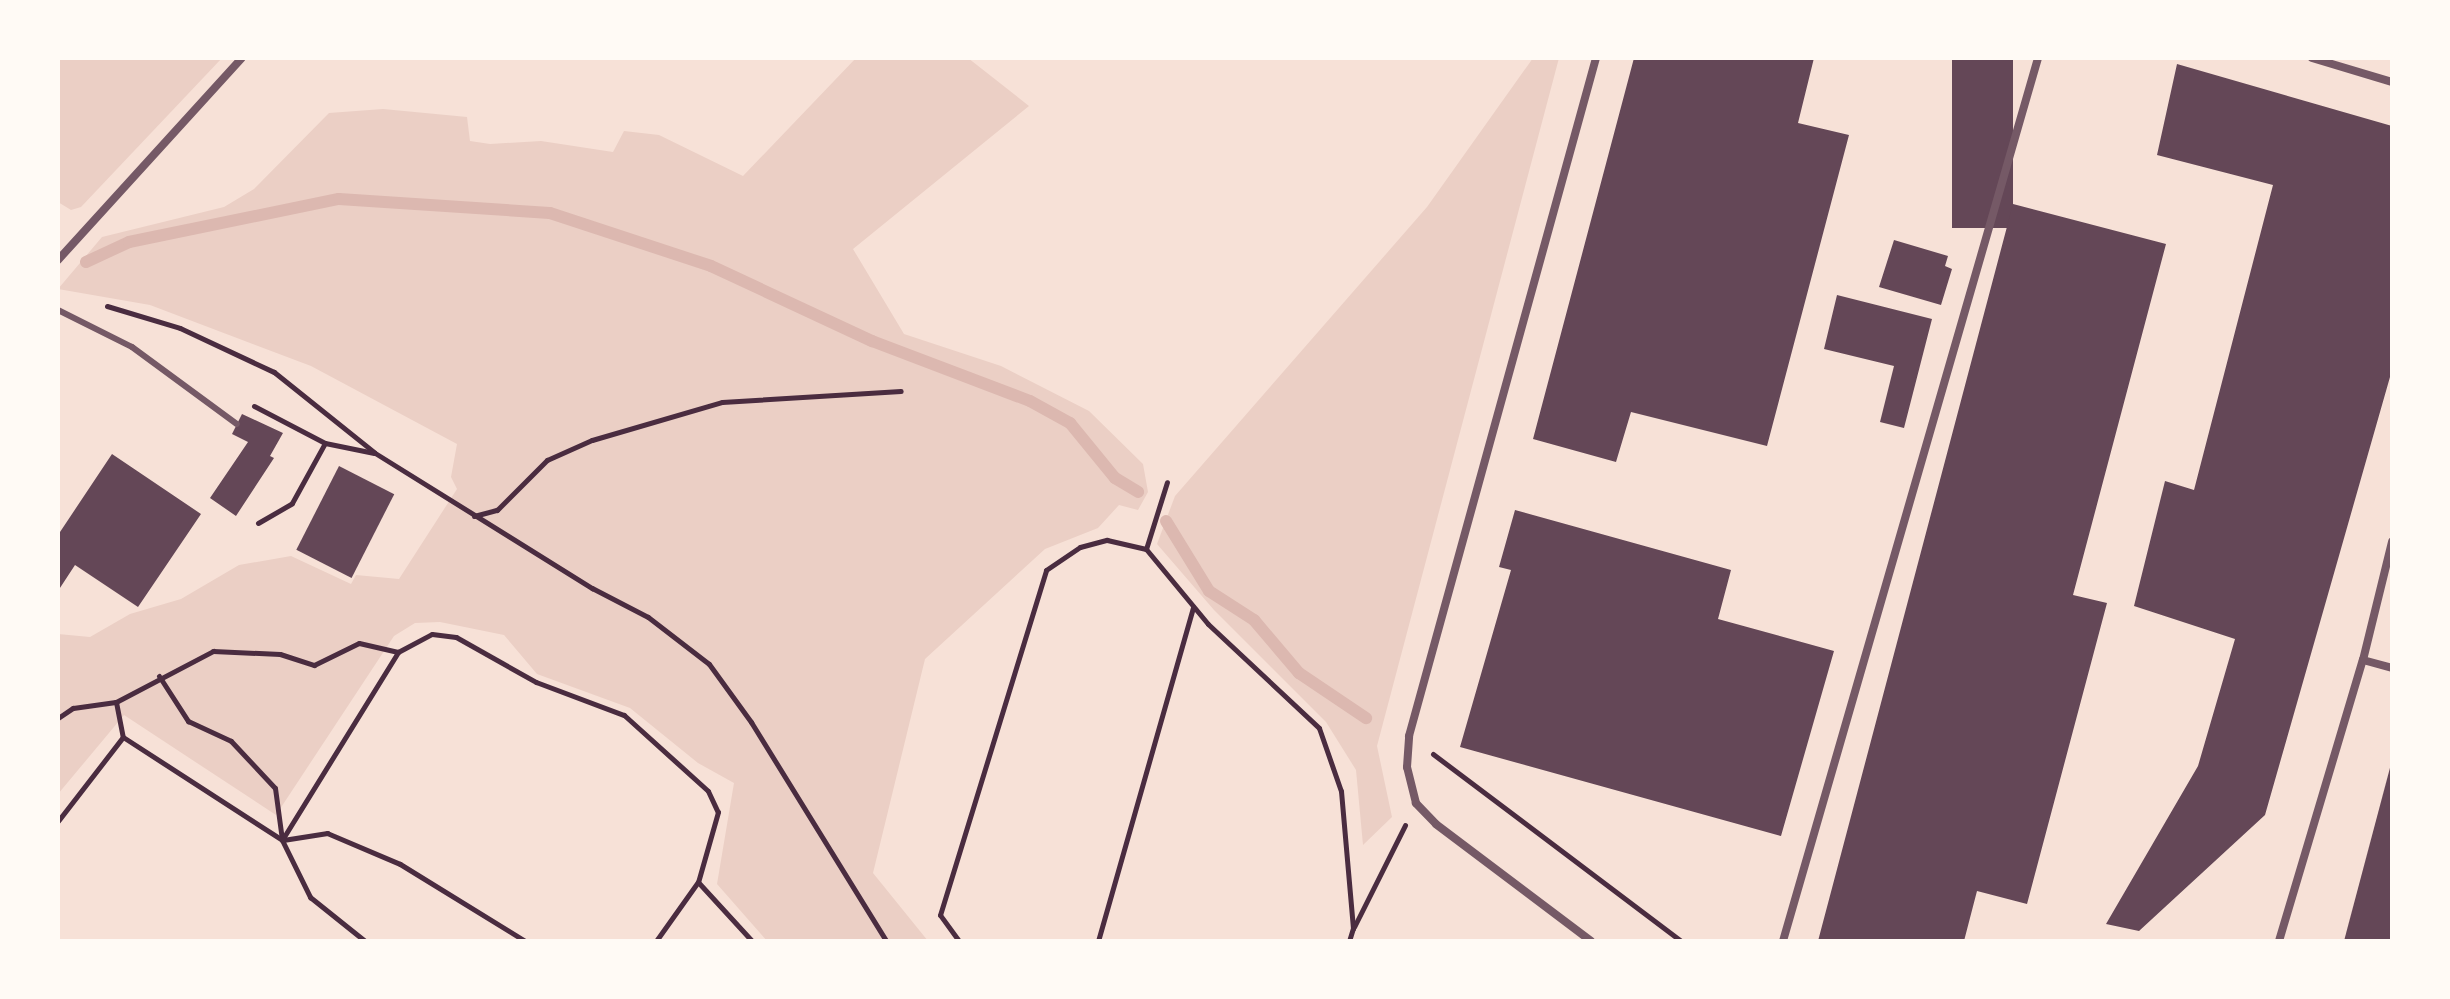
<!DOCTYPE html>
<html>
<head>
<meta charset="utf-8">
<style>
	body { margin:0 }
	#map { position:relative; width:2450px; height:999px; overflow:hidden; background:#f7e1d7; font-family:"Noto Sans",sans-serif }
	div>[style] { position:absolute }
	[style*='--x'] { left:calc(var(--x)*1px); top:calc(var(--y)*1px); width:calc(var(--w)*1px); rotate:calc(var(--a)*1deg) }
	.green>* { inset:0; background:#ebcfc5 }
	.stream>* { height:12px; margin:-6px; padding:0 6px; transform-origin:6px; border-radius:6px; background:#dcb8b0 }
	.building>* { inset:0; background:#644757; transform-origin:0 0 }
	.path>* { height:5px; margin:-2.5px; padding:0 2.5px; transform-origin:2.5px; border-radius:2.5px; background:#4a2c40 }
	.service>* { height:6px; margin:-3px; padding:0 3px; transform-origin:3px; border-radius:3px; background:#755966 }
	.minor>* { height:8px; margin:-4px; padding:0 4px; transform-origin:4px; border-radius:4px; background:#755966 }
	span { translate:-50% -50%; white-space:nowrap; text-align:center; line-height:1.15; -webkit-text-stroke:6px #fffaf5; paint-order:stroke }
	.frame { position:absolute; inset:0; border:60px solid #fffaf5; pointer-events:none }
</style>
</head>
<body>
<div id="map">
	<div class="green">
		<div style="clip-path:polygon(58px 58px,222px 58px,81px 207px,71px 210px,58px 202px)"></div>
		<div style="clip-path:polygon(856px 58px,968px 58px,1029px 106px,853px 249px,904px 334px,1001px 366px,1089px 411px,1143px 464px,1148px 492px,1138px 510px,1119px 505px,1098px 528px,1045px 549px,925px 659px,873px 873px,928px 941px,767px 941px,717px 884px,734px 783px,698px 763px,630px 708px,537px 674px,504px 635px,440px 622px,415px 623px,394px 636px,276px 815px,124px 715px,58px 794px,58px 634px,90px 637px,130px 614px,181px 599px,239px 565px,291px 556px,351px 584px,356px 575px,399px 579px,457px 489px,451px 477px,457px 444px,311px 366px,150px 305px,58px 289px,102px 237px,224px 207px,254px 189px,329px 113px,383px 109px,467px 117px,470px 141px,490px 144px,541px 141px,613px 152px,624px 131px,659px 135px,743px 176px)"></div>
		<div style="clip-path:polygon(1533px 58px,1559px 58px,1377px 746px,1392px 817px,1363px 845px,1356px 770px,1326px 722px,1214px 610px,1157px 544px,1175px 496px,1427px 207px)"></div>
	</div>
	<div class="stream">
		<div style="--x:86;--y:262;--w:47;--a:-24.9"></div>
		<div style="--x:129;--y:242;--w:214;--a:-11.6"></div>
		<div style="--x:339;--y:199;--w:211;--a:3.8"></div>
		<div style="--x:550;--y:213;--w:169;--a:18.2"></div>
		<div style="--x:711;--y:266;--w:178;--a:25"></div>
		<div style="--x:872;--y:341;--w:169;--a:20.8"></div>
		<div style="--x:1030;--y:401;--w:46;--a:28.8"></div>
		<div style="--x:1070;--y:423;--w:71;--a:50.7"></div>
		<div style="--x:1115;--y:478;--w:27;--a:31"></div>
		<div style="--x:1166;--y:521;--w:82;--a:58.4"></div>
		<div style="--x:1209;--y:591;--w:54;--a:32.8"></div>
		<div style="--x:1254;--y:620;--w:70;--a:49.7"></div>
		<div style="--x:1299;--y:673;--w:81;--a:33.9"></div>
	</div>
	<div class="building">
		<div style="clip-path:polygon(1634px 58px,1814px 58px,1798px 123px,1849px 135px,1767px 446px,1631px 412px,1616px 462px,1533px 439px)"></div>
		<div style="left:1952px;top:58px;width:61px;height:170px"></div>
		<div style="clip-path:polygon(2177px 64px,2392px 126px,2392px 370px,2265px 815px,2139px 931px,2106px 924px,2198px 766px,2235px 639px,2134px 606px,2165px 481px,2194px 490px,2273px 185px,2157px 155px)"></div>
		<div style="clip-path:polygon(2013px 204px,2166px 244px,2073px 595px,2107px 603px,2027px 904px,1977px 891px,1964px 941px,1818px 941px)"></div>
		<div style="clip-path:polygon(1894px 240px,1948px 256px,1945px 266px,1952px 269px,1941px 305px,1879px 287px)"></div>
		<div style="clip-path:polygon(1837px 295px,1932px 319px,1904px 428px,1880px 422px,1894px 366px,1824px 349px)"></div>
		<div style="clip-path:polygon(242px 414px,283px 433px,270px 456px,274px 458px,236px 516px,210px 498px,248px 442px,232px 434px)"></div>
		<div style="clip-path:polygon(112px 454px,201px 514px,138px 607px,75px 565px,58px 591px,58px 535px)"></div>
		<div style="left:339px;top:466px;width:62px;height:94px;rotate:27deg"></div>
		<div style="clip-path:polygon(1515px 510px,1731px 570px,1718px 619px,1834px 651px,1781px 836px,1460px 747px,1511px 570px,1499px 567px)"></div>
		<div style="clip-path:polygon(2391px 764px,2392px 941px,2344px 941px)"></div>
	</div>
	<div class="path">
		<div style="--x:107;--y:306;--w:76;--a:16.8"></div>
		<div style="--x:180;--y:328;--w:104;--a:25.1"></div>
		<div style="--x:274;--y:372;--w:129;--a:38.7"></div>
		<div style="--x:375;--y:453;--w:256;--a:31.9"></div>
		<div style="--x:592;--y:588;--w:63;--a:27.4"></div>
		<div style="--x:648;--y:617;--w:77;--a:37.6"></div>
		<div style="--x:709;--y:664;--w:72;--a:54.1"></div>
		<div style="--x:751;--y:722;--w:257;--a:58.3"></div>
		<div style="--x:254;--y:406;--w:80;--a:27.5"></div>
		<div style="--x:325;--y:443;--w:50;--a:11.5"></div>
		<div style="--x:474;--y:516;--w:24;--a:-15"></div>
		<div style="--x:497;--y:510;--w:71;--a:-45"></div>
		<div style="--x:547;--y:460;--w:49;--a:-24"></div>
		<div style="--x:592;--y:440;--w:135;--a:-16.3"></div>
		<div style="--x:722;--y:402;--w:179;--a:-3.5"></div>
		<div style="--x:258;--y:523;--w:39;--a:-30"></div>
		<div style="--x:292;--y:503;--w:68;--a:-61.2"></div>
		<div style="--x:1146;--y:549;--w:97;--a:50.4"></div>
		<div style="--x:1208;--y:624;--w:152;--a:43.1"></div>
		<div style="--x:1319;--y:728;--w:67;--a:70.8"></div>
		<div style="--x:1341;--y:791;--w:138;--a:85"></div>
		<div style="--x:1353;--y:928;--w:14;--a:107"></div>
		<div style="--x:159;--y:676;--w:54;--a:57.2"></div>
		<div style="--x:188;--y:721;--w:47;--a:24.9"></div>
		<div style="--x:231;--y:741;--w:64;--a:46.9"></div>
		<div style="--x:275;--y:788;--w:52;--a:82.3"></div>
		<div style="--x:282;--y:840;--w:64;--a:63.8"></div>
		<div style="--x:310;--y:897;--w:70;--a:38.7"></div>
		<div style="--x:116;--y:702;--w:36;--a:79"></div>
		<div style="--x:123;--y:737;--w:189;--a:32.9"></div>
		<div style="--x:282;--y:840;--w:221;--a:-58.3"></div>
		<div style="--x:398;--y:652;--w:38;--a:-28"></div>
		<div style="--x:432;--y:634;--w:24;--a:7"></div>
		<div style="--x:456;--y:637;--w:92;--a:29.4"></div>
		<div style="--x:536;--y:682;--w:94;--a:20.6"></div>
		<div style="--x:624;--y:715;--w:113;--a:42.1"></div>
		<div style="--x:708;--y:791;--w:23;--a:65"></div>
		<div style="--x:718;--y:812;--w:73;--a:105.9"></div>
		<div style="--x:58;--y:718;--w:18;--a:-34"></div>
		<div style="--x:73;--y:708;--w:43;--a:-7.9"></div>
		<div style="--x:116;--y:702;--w:110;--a:-27.7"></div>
		<div style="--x:213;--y:651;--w:67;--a:2.6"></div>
		<div style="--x:280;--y:654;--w:36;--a:18"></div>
		<div style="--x:314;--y:665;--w:50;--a:-26.1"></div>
		<div style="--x:359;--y:643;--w:40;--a:13"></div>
		<div style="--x:1433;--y:754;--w:311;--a:37"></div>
		<div style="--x:58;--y:821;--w:106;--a:-52.3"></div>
		<div style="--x:283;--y:840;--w:45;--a:-9"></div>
		<div style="--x:327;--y:833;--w:79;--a:23"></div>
		<div style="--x:400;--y:864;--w:147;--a:31.6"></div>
		<div style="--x:1354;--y:927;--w:114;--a:-63.4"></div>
		<div style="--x:656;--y:941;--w:72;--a:-54.6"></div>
		<div style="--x:698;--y:882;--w:80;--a:47.5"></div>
		<div style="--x:959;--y:941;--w:32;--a:-126"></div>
		<div style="--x:940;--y:915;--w:361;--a:-72.9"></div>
		<div style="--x:1046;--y:570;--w:41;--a:-34.1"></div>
		<div style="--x:1080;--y:547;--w:28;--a:-15"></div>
		<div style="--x:1107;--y:540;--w:40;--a:13"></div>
		<div style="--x:1146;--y:549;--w:70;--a:-72.6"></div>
		<div style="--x:1098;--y:941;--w:347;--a:-74.1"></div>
	</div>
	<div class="service">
		<div style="--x:58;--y:310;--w:83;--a:26.6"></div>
		<div style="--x:132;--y:347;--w:130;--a:36.3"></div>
	</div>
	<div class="minor">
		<div style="--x:2312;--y:58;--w:84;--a:16.7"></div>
		<div style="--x:58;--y:260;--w:273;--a:-47.7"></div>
		<div style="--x:2363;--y:660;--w:30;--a:15"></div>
		<div style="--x:1591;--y:941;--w:194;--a:-143"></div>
		<div style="--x:1436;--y:824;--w:29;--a:-134"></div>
		<div style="--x:1416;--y:803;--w:37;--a:-104"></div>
		<div style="--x:1407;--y:767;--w:31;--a:-86"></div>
		<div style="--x:1409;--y:736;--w:703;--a:-74.58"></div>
		<div style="--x:1783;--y:941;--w:919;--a:-73.89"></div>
		<div style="--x:2279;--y:941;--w:293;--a:-73.4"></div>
		<div style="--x:2363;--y:660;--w:122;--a:-76.2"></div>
	</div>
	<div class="frame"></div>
</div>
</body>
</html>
